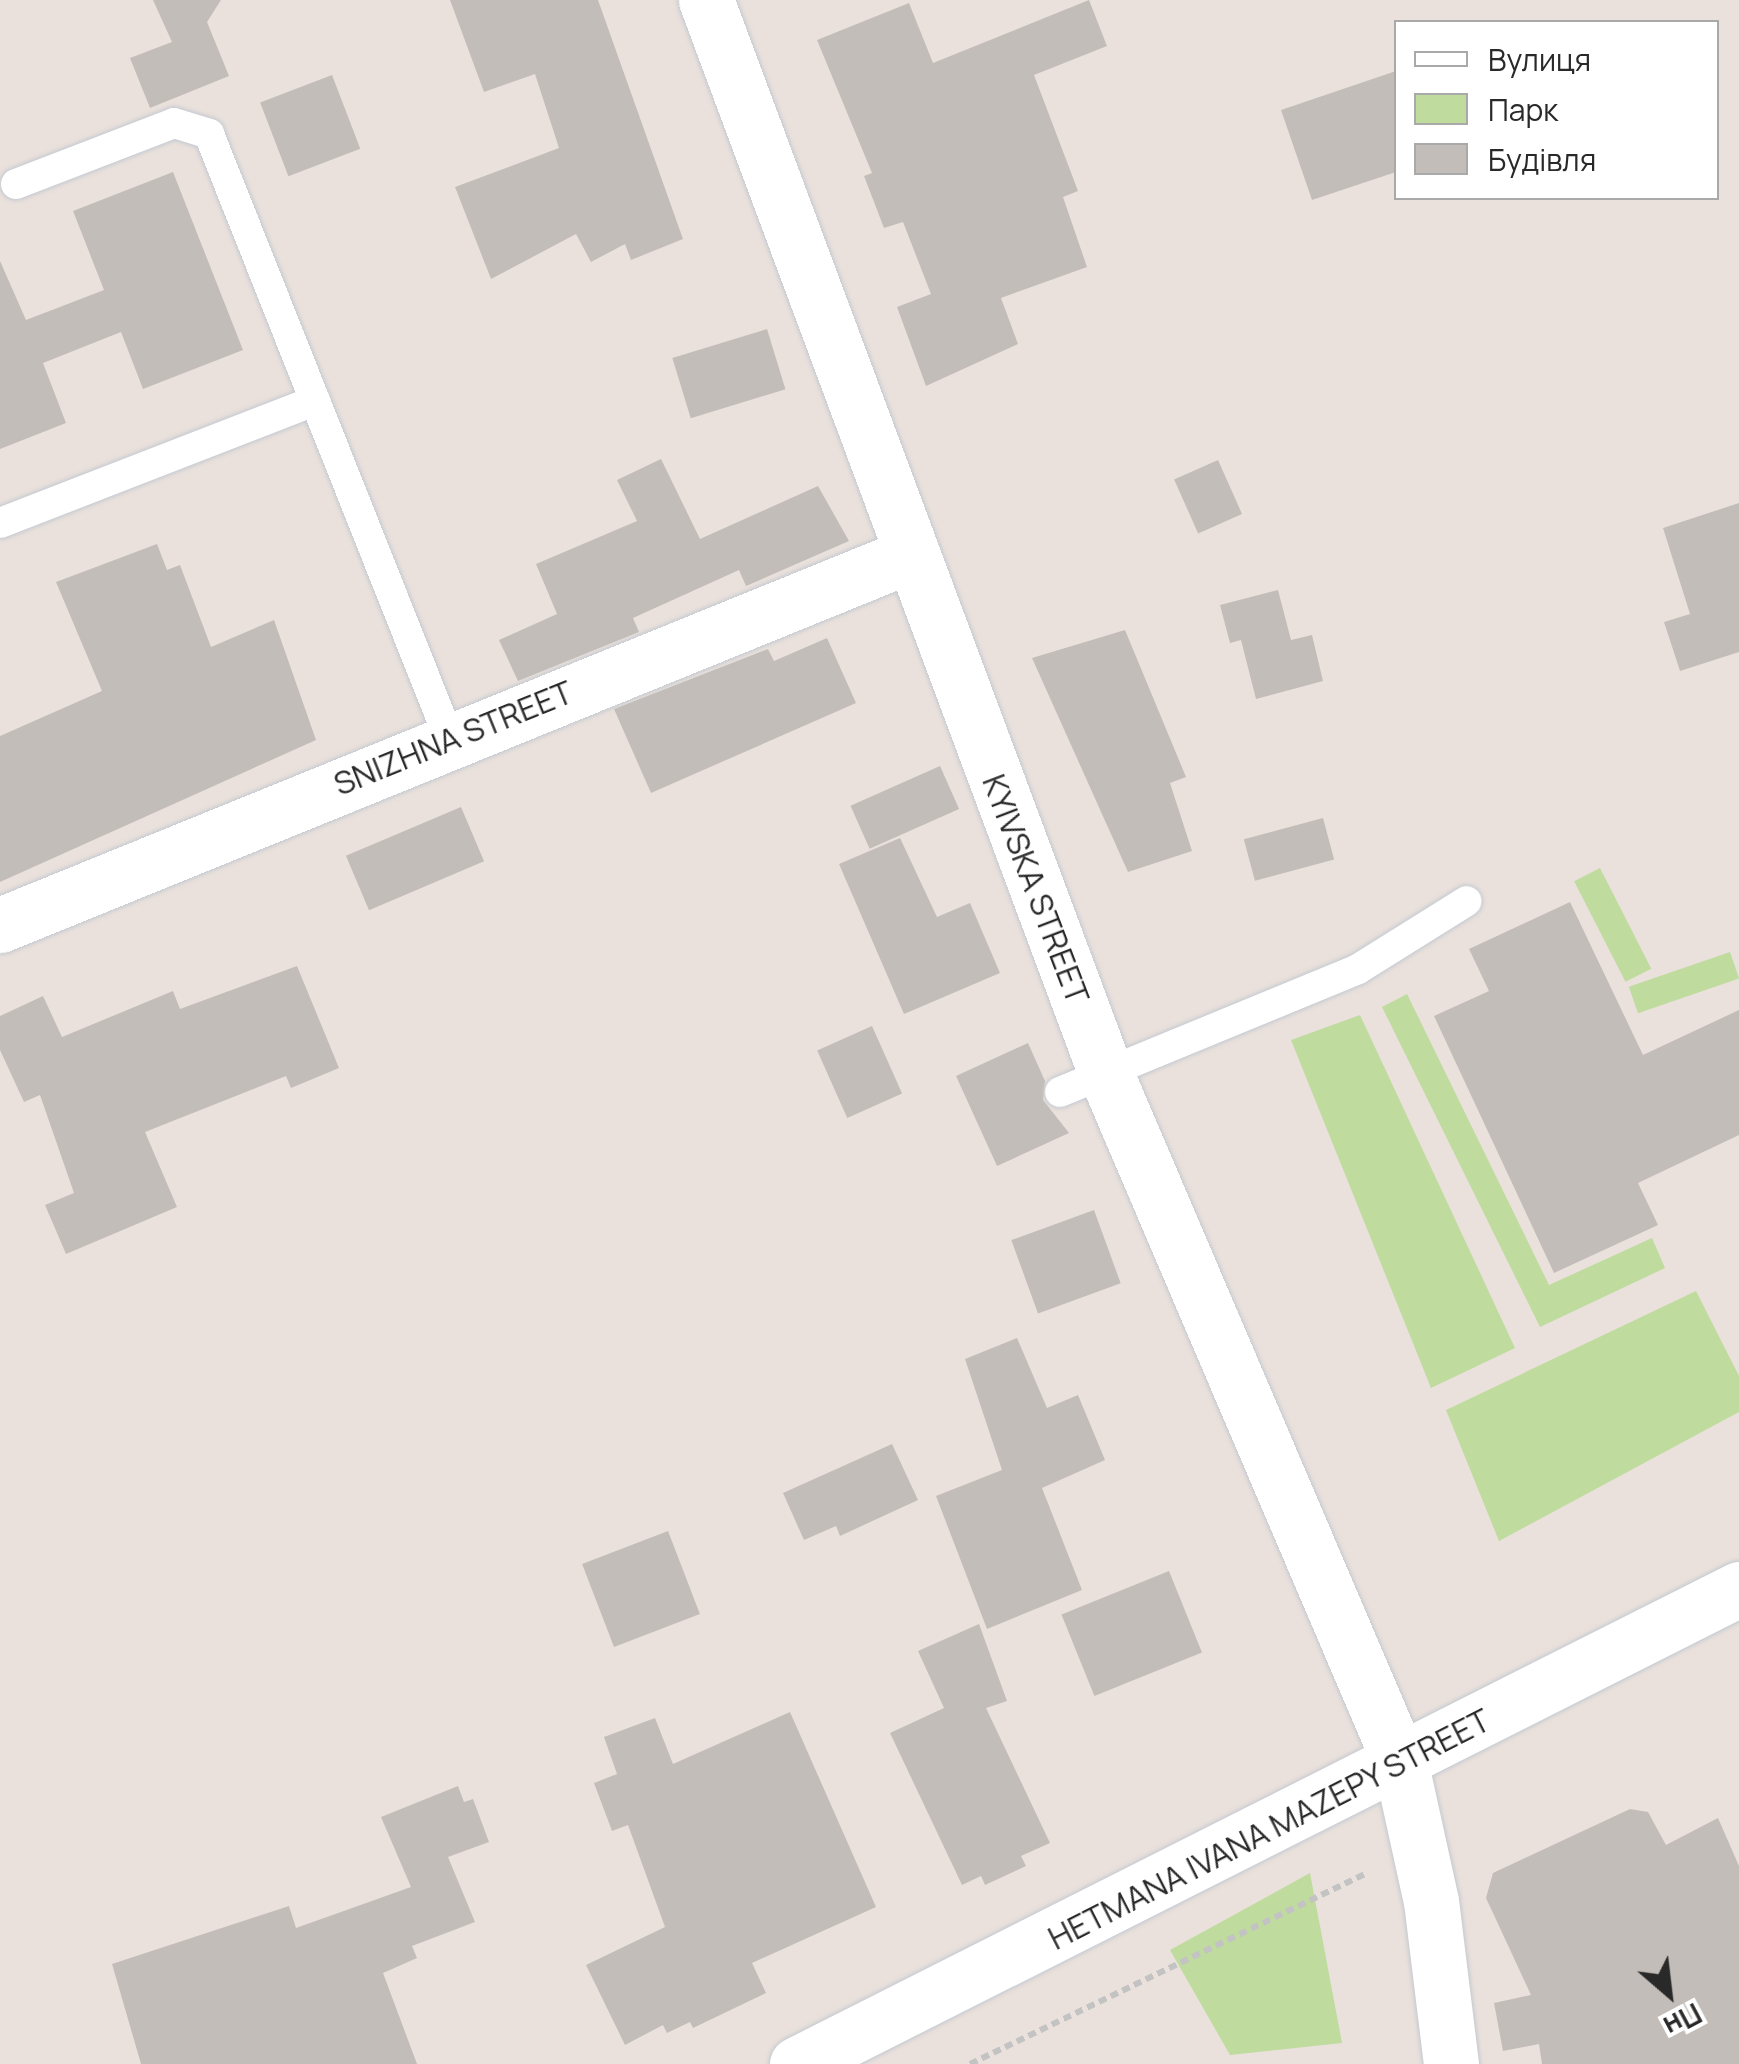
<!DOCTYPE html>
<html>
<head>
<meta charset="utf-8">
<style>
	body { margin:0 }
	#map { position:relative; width:1739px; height:2064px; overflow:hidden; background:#eae1dc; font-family:Manrope,sans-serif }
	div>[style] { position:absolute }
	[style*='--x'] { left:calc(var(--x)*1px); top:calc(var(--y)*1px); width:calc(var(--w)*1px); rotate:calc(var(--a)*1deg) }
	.green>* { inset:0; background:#bfdb9e; transform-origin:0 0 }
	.building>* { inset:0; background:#c2bdb8; transform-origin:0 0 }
	.path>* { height:6px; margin-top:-3px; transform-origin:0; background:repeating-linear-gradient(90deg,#c3c3c3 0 8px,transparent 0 13px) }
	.roads { filter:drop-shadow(0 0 2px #c4c9d1) drop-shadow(0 0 2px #c4c9d1) }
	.service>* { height:30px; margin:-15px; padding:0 15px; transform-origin:15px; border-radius:15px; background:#fff }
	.minor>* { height:55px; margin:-27.5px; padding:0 27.5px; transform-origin:27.5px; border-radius:27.5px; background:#fff }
	.secondary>* { height:55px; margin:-27.5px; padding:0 27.5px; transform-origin:27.5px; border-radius:27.5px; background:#fff }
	span { translate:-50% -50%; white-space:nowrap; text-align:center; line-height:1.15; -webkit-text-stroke:8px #fff; paint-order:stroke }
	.street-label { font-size:32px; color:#292929 }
	.legend { position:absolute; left:1394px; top:20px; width:325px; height:180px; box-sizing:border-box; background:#fff; border:2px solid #a9a9a9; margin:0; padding:12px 18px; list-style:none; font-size:30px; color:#292929 }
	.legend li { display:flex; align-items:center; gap:20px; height:50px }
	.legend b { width:50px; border:2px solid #a9a9a9 }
	.north { position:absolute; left:1619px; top:1944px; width:100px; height:100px; -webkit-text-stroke:8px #fff; paint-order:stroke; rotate:152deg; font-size:28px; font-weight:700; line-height:40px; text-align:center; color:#292929 }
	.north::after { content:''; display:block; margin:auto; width:35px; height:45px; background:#292929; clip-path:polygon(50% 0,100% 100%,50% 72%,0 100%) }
</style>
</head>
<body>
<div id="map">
	<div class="green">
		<div style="left:1600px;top:868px;width:113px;height:29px;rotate:63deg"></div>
		<div style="left:1730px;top:952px;width:28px;height:107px;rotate:71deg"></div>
		<div style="clip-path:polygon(1407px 994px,1549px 1285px,1652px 1238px,1665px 1268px,1540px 1327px,1382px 1007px)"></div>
		<div style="clip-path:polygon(1360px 1015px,1515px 1348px,1431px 1388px,1291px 1040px)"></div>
		<div style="clip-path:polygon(1696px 1291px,1739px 1376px,1739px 1412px,1499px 1541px,1446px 1410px)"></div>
		<div style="clip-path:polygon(1310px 1873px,1342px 2043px,1230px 2055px,1170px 1950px)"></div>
	</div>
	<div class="building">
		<div style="clip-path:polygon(153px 0,221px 0,207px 22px,229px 76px,150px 108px,130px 58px,172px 42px)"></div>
		<div style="clip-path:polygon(450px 0,598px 0,683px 239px,631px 260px,625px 244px,591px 262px,576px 234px,491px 279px,455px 187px,559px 148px,535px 74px,484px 92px)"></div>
		<div style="clip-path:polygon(1089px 0,1107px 46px,1034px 75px,1078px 191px,1063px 197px,1087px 267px,1001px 298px,1018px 344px,926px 386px,897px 307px,931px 294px,903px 222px,884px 228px,864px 176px,872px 173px,817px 40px,909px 3px,933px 63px)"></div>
		<div style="clip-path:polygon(1396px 71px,1396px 172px,1312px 200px,1281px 110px)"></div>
		<div style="left:332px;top:75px;width:79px;height:77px;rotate:69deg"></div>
		<div style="clip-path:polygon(173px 172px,243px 350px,143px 389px,121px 332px,43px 363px,66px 423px,0 449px,0 261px,26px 320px,104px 290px,73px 211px)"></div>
		<div style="left:767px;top:329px;width:63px;height:99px;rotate:73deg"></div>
		<div style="clip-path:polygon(661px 459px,700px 539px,818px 486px,849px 541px,746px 586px,739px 570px,633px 618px,639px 632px,518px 681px,499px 640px,557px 614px,536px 564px,637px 521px,617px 480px)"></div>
		<div style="left:1218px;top:460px;width:59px;height:48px;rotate:66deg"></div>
		<div style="clip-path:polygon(1739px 503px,1739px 652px,1680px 671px,1664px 622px,1690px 614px,1663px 528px)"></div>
		<div style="clip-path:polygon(157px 544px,167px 570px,180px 565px,211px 647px,274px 620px,316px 740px,0 882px,0 736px,102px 691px,56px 582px)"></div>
		<div style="clip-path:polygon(1278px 590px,1291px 640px,1312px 635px,1323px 681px,1256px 699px,1241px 640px,1230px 643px,1220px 605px)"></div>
		<div style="clip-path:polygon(1125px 630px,1186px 777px,1170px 783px,1192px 851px,1128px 872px,1032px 658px)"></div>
		<div style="clip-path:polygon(827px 638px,856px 703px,651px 793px,614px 709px,768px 649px,774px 661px)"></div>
		<div style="left:940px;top:766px;width:47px;height:98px;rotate:66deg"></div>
		<div style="left:461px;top:807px;width:59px;height:125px;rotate:67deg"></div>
		<div style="left:1323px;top:818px;width:43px;height:82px;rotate:75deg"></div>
		<div style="clip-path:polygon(900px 838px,937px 917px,970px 903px,1000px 973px,904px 1014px,839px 864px)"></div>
		<div style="clip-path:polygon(1570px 902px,1643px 1055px,1739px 1010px,1739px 1135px,1638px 1183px,1658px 1225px,1554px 1273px,1434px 1016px,1489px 991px,1469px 949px)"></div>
		<div style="clip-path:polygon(297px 966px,339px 1068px,291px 1088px,286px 1076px,145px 1132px,177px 1207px,66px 1254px,45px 1205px,74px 1193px,40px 1095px,24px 1102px,0 1050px,0 1016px,43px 996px,62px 1037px,173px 991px,180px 1009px)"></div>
		<div style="left:872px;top:1026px;width:74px;height:60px;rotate:66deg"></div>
		<div style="clip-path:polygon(1028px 1043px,1045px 1081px,1043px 1100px,1069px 1133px,997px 1166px,956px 1076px)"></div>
		<div style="left:1094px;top:1210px;width:78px;height:88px;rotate:70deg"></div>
		<div style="clip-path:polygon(1017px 1338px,1047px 1408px,1078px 1395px,1105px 1460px,1042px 1488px,1082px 1590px,987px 1629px,936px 1496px,1002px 1470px,965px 1359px)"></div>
		<div style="clip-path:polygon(892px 1444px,918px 1500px,840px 1536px,836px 1526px,804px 1540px,783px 1493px)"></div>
		<div style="left:668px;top:1531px;width:89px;height:92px;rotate:69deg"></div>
		<div style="left:1169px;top:1571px;width:88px;height:116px;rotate:68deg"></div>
		<div style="clip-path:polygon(979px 1624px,1007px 1701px,986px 1708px,1050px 1843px,1021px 1856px,1026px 1866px,985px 1885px,981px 1876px,962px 1885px,890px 1733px,944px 1708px,918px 1651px)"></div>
		<div style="clip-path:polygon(790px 1712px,876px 1907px,752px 1963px,766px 1993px,693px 2028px,690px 2022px,667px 2033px,663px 2025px,625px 2045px,586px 1965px,665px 1927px,628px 1825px,612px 1831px,594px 1783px,617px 1774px,604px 1737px,655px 1718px,673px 1764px)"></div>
		<div style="clip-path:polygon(458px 1786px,464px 1802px,473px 1799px,489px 1842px,448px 1857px,475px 1922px,412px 1946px,417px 1958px,383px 1973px,417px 2064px,141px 2064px,112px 1964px,289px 1906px,296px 1928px,411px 1887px,381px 1817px)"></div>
		<div style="clip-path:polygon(1630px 1809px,1648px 1812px,1666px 1845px,1718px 1818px,1739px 1866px,1739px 2064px,1542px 2064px,1539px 2044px,1503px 2051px,1494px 2003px,1531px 1995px,1486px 1898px,1493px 1873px)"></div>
	</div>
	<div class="path">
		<div style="--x:970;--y:2064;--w:440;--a:-25.7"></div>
	</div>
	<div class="roads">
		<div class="service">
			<div style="--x:16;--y:184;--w:169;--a:-21.1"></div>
			<div style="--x:174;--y:123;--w:37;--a:17"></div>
			<div style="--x:209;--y:134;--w:650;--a:68.33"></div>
			<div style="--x:0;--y:523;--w:338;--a:-21.2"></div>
			<div style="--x:1060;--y:1092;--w:322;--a:-22.4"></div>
			<div style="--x:1358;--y:969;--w:128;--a:-32"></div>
		</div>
		<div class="minor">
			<div style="--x:706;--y:0;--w:1146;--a:69.57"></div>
			<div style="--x:1106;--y:1074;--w:751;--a:66.88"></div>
			<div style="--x:1401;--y:1765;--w:139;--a:77.6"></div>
			<div style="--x:1431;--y:1901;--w:164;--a:83"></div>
			<div style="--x:0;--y:925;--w:980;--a:-22.12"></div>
		</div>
		<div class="secondary">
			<div style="--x:797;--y:2064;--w:1055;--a:-26.76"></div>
		</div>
	</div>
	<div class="street-label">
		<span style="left:453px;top:738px;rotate:-22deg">SNIZHNA STREET</span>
		<span style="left:1036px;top:889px;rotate:69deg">KYIVSKA STREET</span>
		<span style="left:1269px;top:1829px;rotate:-27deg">HETMANA IVANA MAZEPY STREET</span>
	</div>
	<ul class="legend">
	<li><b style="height:12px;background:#fff"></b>Вулиця</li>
	<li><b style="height:28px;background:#bfdb9e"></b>Парк</li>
	<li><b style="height:28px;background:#c2bdb8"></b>Будівля</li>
	</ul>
	<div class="north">Пн</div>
</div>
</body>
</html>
